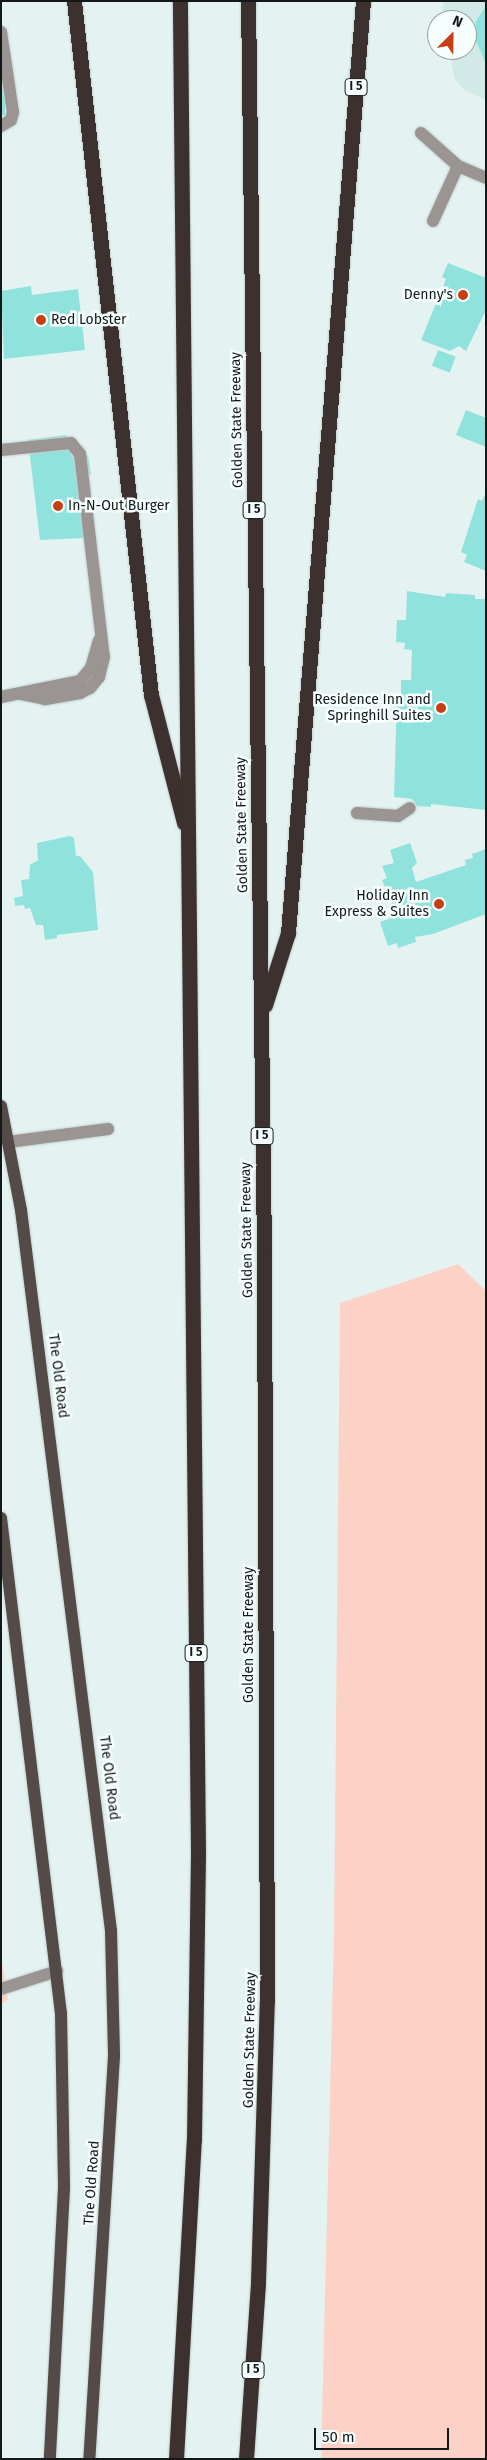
<!DOCTYPE html>
<html>
<head>
<meta charset="utf-8">
<style>
	body { margin:0 }
	#map { position:relative; width:487px; height:2460px; overflow:hidden; background:#e4f3f2; font-family:"Fira Sans",sans-serif }
	div>[style] { position:absolute }
	[style*='--x'] { left:calc(var(--x)*1px); top:calc(var(--y)*1px); width:calc(var(--w)*1px); rotate:calc(var(--a)*1deg) }
	.built>* { inset:0; background:#d1e9e7 }
	.green>* { inset:0; background:#fcd2c6 }
	.building>* { inset:0; background:#90e3dd; transform-origin:0 0 }
	.roads { filter:drop-shadow(0 0 1px #c3d0cf) drop-shadow(0 0 1px #c3d0cf) }
	.minor>* { height:12px; margin:-6px; padding:0 6px; transform-origin:6px; border-radius:6px; background:#9a9492 }
	.major>* { height:12px; margin:-6px; padding:0 6px; transform-origin:6px; border-radius:6px; background:#544a48 }
	.highway>* { height:15px; margin:-7.5px; padding:0 7.5px; transform-origin:7.5px; border-radius:7.5px; background:#3c312e }
	.dots>* { width:14px; height:14px; translate:-50% -50%; box-sizing:border-box; border:2px solid #f6fffe; border-radius:50% }
	span { translate:-50% -50%; white-space:nowrap; text-align:center; line-height:1.15; -webkit-text-stroke:5px #f6fffe; paint-order:stroke }
	.shield-label span { padding:1px 4px; background:#f6fffe; border:1px solid; border-radius:4px; -webkit-text-stroke-width:0 }
	.shield-label { font-size:12px; color:#131918; font-weight:700 }
	.poi-label { font-size:14px; color:#131918 }
	.right { translate:-100% -50%; text-align:right }
	.left { translate:0 -50%; text-align:left }
	.street-label { font-size:14px; color:#131918 }
	.frame { position:absolute; inset:0; border:2px solid #131918; pointer-events:none }
	.north { position:absolute; left:427px; top:10px; width:50px; height:50px; box-sizing:border-box; background:#f6fffe; border:1px solid #9ba3a2; border-radius:50%; rotate:23deg; font-size:14px; font-weight:700; line-height:20px; text-align:center; color:#131918 }
	.north::after { content:''; display:block; margin:auto; width:18px; height:22px; background:#c73e14; clip-path:polygon(50% 0,100% 100%,50% 72%,0 100%) }
	.scale { position:absolute; left:314px; top:2428px; width:135px; height:22px; box-sizing:border-box; border:2px solid #131918; border-top:0; padding-left:6px; font-size:15px; line-height:18px; white-space:nowrap; color:#131918; -webkit-text-stroke:4px #f6fffe; paint-order:stroke }
</style>
</head>
<body>
<div id="map">
	<div class="built">
		<div style="clip-path:polygon(443px 1px,486px 1px,486px 100px,466px 91px,455px 80px,449px 50px,467px 50px,467px 20px,442px 20px)"></div>
	</div>
	<div class="green">
		<div style="clip-path:polygon(458px 1264px,486px 1291px,486px 2459px,321px 2459px,334px 1935px,340px 1303px)"></div>
		<div style="clip-path:polygon(1px 1955px,8px 2000px,1px 2004px)"></div>
	</div>
	<div class="building">
		<div style="clip-path:polygon(486px 6px,486px 63px,474px 37px,476px 21px)"></div>
		<div style="clip-path:polygon(1px 83px,5px 103px,5px 115px,1px 115px)"></div>
		<div style="clip-path:polygon(448px 263px,486px 278px,486px 310px,466px 351px,459px 346px,450px 351px,421px 340px,446px 279px,442px 277px)"></div>
		<div style="clip-path:polygon(31px 286px,32px 295px,78px 289px,85px 350px,4px 359px,1px 291px)"></div>
		<div style="left:438px;top:350px;width:19px;height:17px;rotate:21deg"></div>
		<div style="clip-path:polygon(466px 410px,486px 418px,486px 447px,456px 435px)"></div>
		<div style="clip-path:polygon(66px 435px,72px 457px,88px 455px,91px 474px,76px 474px,84px 538px,40px 540px,28px 440px)"></div>
		<div style="clip-path:polygon(486px 492px,486px 571px,464px 562px,467px 555px,461px 552px,478px 499px,482px 501px)"></div>
		<div style="clip-path:polygon(407px 591px,445px 597px,446px 593px,475px 595px,475px 599px,486px 599px,486px 810px,431px 804px,431px 807px,417px 806px,412px 799px,394px 797px,397px 696px,401px 696px,401px 680px,411px 680px,412px 650px,404px 649px,405px 643px,396px 642px,397px 620px,406px 620px)"></div>
		<div style="clip-path:polygon(70px 836px,74px 838px,76px 856px,80px 856px,93px 872px,98px 930px,57px 935px,57px 938px,45px 940px,43px 925px,36px 925px,30px 908px,25px 909px,24px 905px,15px 906px,14px 898px,23px 896px,21px 880px,29px 879px,30px 865px,38px 860px,37px 843px)"></div>
		<div style="clip-path:polygon(410px 843px,417px 863px,412px 868px,416px 882px,466px 865px,465px 860px,473px 858px,472px 854px,486px 849px,486px 914px,433px 934px,415px 937px,416px 942px,398px 948px,397px 943px,388px 946px,380px 922px,397px 916px,382px 880px,387px 878px,382px 866px,394px 863px,390px 850px)"></div>
	</div>
	<div class="roads">
		<div class="minor">
			<div style="--x:1;--y:32;--w:81;--a:81.5"></div>
			<div style="--x:13;--y:112;--w:8;--a:104"></div>
			<div style="--x:11;--y:120;--w:12;--a:149"></div>
			<div style="--x:421;--y:133;--w:50;--a:41.7"></div>
			<div style="--x:458;--y:166;--w:30;--a:23"></div>
			<div style="--x:433;--y:221;--w:60;--a:-65.6"></div>
			<div style="--x:1;--y:450;--w:70;--a:-5.7"></div>
			<div style="--x:71;--y:443;--w:14;--a:51"></div>
			<div style="--x:80;--y:454;--w:204;--a:83.3"></div>
			<div style="--x:104;--y:657;--w:21;--a:104"></div>
			<div style="--x:99;--y:677;--w:14;--a:129"></div>
			<div style="--x:90;--y:688;--w:11;--a:153"></div>
			<div style="--x:80;--y:693;--w:36;--a:170"></div>
			<div style="--x:45;--y:699;--w:25;--a:-168"></div>
			<div style="--x:1;--y:697;--w:81;--a:-11.4"></div>
			<div style="--x:80;--y:681;--w:17;--a:-50"></div>
			<div style="--x:91;--y:668;--w:29;--a:-74"></div>
			<div style="--x:357;--y:813;--w:41;--a:4.2"></div>
			<div style="--x:398;--y:816;--w:14;--a:-34"></div>
			<div style="--x:8;--y:1142;--w:101;--a:-7.4"></div>
			<div style="--x:1;--y:1989;--w:59;--a:-17.8"></div>
		</div>
		<div class="major">
			<div style="--x:1;--y:1106;--w:106;--a:79.1"></div>
			<div style="--x:21;--y:1210;--w:727;--a:82.88"></div>
			<div style="--x:111;--y:1931;--w:125;--a:88.6"></div>
			<div style="--x:114;--y:2056;--w:404;--a:93.5"></div>
			<div style="--x:1;--y:1518;--w:499;--a:83.1"></div>
			<div style="--x:61;--y:2013;--w:175;--a:89"></div>
			<div style="--x:64;--y:2188;--w:271;--a:93"></div>
		</div>
		<div class="highway">
			<div style="--x:74;--y:1;--w:698;--a:83.67"></div>
			<div style="--x:151;--y:695;--w:132;--a:75.5"></div>
			<div style="--x:265;--y:1005;--w:76;--a:-72.3"></div>
			<div style="--x:288;--y:933;--w:935;--a:-85.4"></div>
			<div style="--x:176;--y:2459;--w:320;--a:-86.8"></div>
			<div style="--x:194;--y:2140;--w:287;--a:-89.2"></div>
			<div style="--x:198;--y:1853;--w:1852;--a:-90.56"></div>
			<div style="--x:246;--y:2459;--w:177;--a:-86.1"></div>
			<div style="--x:258;--y:2282;--w:281;--a:-88.2"></div>
			<div style="--x:267;--y:2001;--w:748;--a:-90.23"></div>
			<div style="--x:264;--y:1253;--w:1252;--a:-90.73"></div>
		</div>
	</div>
	<div class="dots">
		<div style="left:463px;top:295px;background:#c73e14"></div>
		<div style="left:41px;top:320px;background:#c73e14"></div>
		<div style="left:58px;top:506px;background:#c73e14"></div>
		<div style="left:441px;top:708px;background:#c73e14"></div>
		<div style="left:439px;top:904px;background:#c73e14"></div>
	</div>
	<div class="shield-label">
		<span style="left:356px;top:87px">I 5</span>
		<span style="left:254px;top:510px">I 5</span>
		<span style="left:262px;top:1136px">I 5</span>
		<span style="left:196px;top:1653px">I 5</span>
		<span style="left:253px;top:2370px">I 5</span>
	</div>
	<div class="poi-label">
		<span class="right" style="left:453px;top:295px">Denny's</span>
		<span class="left" style="left:51px;top:320px">Red Lobster</span>
		<span class="left" style="left:68px;top:506px">In-N-Out Burger</span>
		<span class="right" style="left:431px;top:708px">Residence Inn and<br>Springhill Suites</span>
		<span class="right" style="left:429px;top:904px">Holiday Inn<br>Express &amp; Suites</span>
	</div>
	<div class="street-label">
		<span style="left:237px;top:420px;rotate:-91deg">Golden State Freeway</span>
		<span style="left:242px;top:825px;rotate:-91deg">Golden State Freeway</span>
		<span style="left:247px;top:1230px;rotate:-91deg">Golden State Freeway</span>
		<span style="left:58px;top:1376px;rotate:83deg">The Old Road</span>
		<span style="left:249px;top:1635px;rotate:-90deg">Golden State Freeway</span>
		<span style="left:109px;top:1778px;rotate:83deg">The Old Road</span>
		<span style="left:250px;top:2040px;rotate:-89deg">Golden State Freeway</span>
		<span style="left:92px;top:2183px;rotate:-86deg">The Old Road</span>
	</div>
	<div class="frame"></div>
	<div class="north">N</div>
	<div class="scale">50 m</div>
</div>
</body>
</html>
